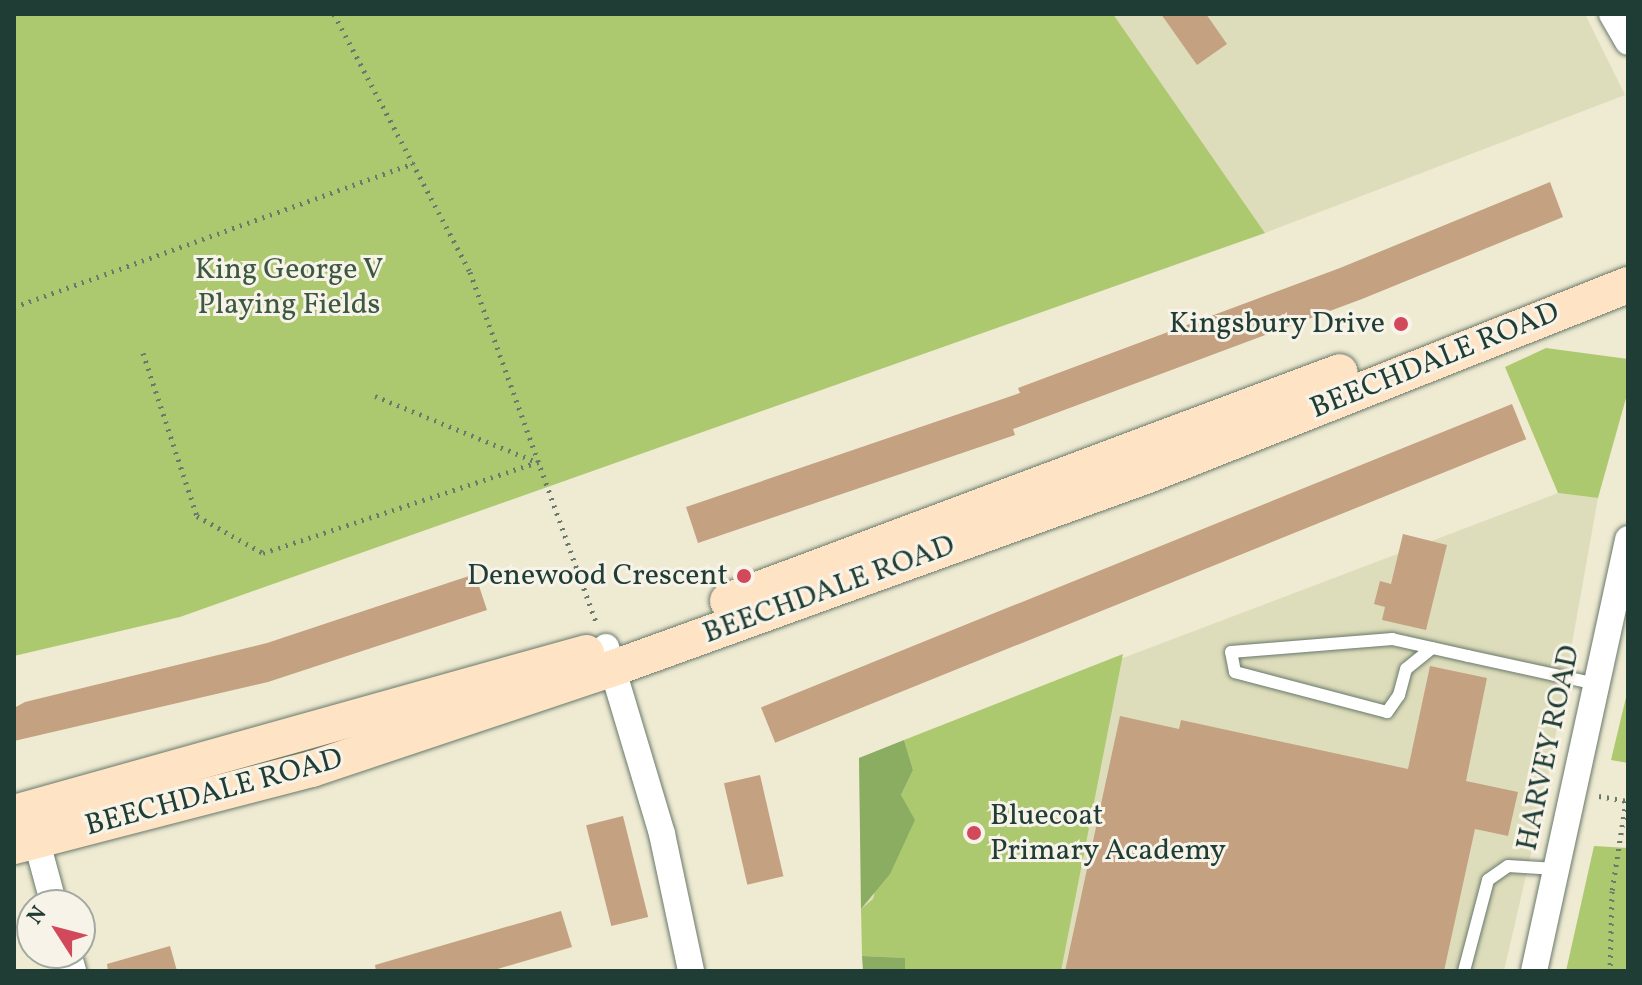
<!DOCTYPE html>
<html>
<head>
<meta charset="utf-8">
<style>
	body { margin:0 }
	#map { position:relative; width:1642px; height:985px; overflow:hidden; background:#efead2; font-family:Vollkorn,serif }
	div>[style] { position:absolute }
	[style*='--x'] { left:calc(var(--x)*1px); top:calc(var(--y)*1px); width:calc(var(--w)*1px); rotate:calc(var(--a)*1deg) }
	.built>* { inset:0; background:#deddbb }
	.green>* { inset:0; background:#adc970 }
	.forest>* { inset:0; background:#8aad62 }
	.building>* { inset:0; background:#c4a180; transform-origin:0 0 }
	.path>* { height:5px; margin-top:-2.5px; transform-origin:0; background:repeating-linear-gradient(90deg,#687a6b 0 2px,transparent 0 8px) }
	.roads { filter:drop-shadow(0 0 2px #687a6b) drop-shadow(0 0 2px #687a6b) }
	.lane>* { height:12px; margin:-6px; padding:0 6px; transform-origin:6px; border-radius:6px; background:#fff }
	.street>* { height:26px; margin:-13px; padding:0 13px; transform-origin:13px; border-radius:13px; background:#fff }
	.secondary>* { height:36px; margin:-18px; padding:0 18px; transform-origin:18px; border-radius:18px; background:#fee4c5 }
	.dots>* { width:22px; height:22px; translate:-50% -50%; box-sizing:border-box; border:4px solid #f7f3e8; border-radius:50% }
	span { translate:-50% -50%; white-space:nowrap; text-align:center; line-height:1.15; -webkit-text-stroke:6px #f7f3e8; paint-order:stroke }
	.park-label { font-size:30px; color:#3b5940 }
	.poi-label { font-size:30px; color:#1f3d34 }
	.right { translate:-100% -50%; text-align:right }
	.left { translate:0 -50%; text-align:left }
	.street-label { font-size:30px; color:#1f3d34 }
	.frame { position:absolute; inset:0; border:16px solid #1f3d34; pointer-events:none }
	.north { position:absolute; left:16px; top:889px; width:80px; height:80px; box-sizing:border-box; background:#f7f3e8; border:2px solid #a1aaa0; border-radius:50%; rotate:306deg; font-size:22px; font-weight:700; line-height:32px; text-align:center; color:#1f3d34 }
	.north::after { content:''; display:block; margin:auto; width:28px; height:36px; background:#d1495b; clip-path:polygon(50% 0,100% 100%,50% 72%,0 100%) }
</style>
</head>
<body>
<div id="map">
	<div class="built">
		<div style="clip-path:polygon(1113px 14px,1585px 14px,1625px 95px,1265px 233px)"></div>
		<div style="clip-path:polygon(1558px 493px,1598px 498px,1546px 789px,1504px 971px,863px 971px,859px 758px)"></div>
	</div>
	<div class="green">
		<div style="clip-path:polygon(14px 14px,1113px 14px,1265px 233px,180px 617px,14px 656px)"></div>
		<div style="clip-path:polygon(1546px 348px,1628px 359px,1628px 391px,1598px 498px,1558px 493px,1505px 367px)"></div>
		<div style="clip-path:polygon(1123px 654px,1061px 971px,905px 971px,904px 958px,862px 956px,861px 909px,873px 899px,901px 795px,913px 770px,904px 740px)"></div>
		<div style="clip-path:polygon(1628px 689px,1628px 763px,1611px 760px)"></div>
		<div style="clip-path:polygon(1594px 846px,1628px 848px,1628px 971px,1566px 971px)"></div>
	</div>
	<div class="forest">
		<div style="clip-path:polygon(904px 740px,913px 770px,901px 795px,915px 820px,890px 874px,861px 909px,859px 758px)"></div>
		<div style="clip-path:polygon(862px 956px,905px 958px,905px 971px,863px 971px)"></div>
	</div>
	<div class="building">
		<div style="clip-path:polygon(1161px 14px,1206px 14px,1227px 44px,1197px 65px)"></div>
		<div style="clip-path:polygon(1550px 182px,1563px 217px,1362px 299px,1013px 429px,1015px 435px,698px 543px,686px 507px,1020px 393px,1018px 388px,1340px 268px)"></div>
		<div style="left:1512px;top:404px;width:38px;height:810px;rotate:68deg"></div>
		<div style="clip-path:polygon(1403px 534px,1447px 545px,1426px 630px,1382px 620px,1385px 607px,1374px 604px,1380px 581px,1391px 584px)"></div>
		<div style="clip-path:polygon(475px 574px,487px 610px,268px 682px,14px 741px,14px 708px,25px 702px,267px 643px)"></div>
		<div style="clip-path:polygon(1430px 666px,1487px 678px,1466px 781px,1518px 792px,1508px 836px,1475px 829px,1444px 971px,1065px 971px,1120px 716px,1179px 729px,1181px 720px,1408px 769px)"></div>
		<div style="left:760px;top:775px;width:104px;height:37px;rotate:77deg"></div>
		<div style="left:623px;top:816px;width:104px;height:38px;rotate:76deg"></div>
		<div style="clip-path:polygon(561px 911px,572px 947px,491px 971px,376px 971px,375px 965px)"></div>
		<div style="clip-path:polygon(170px 946px,177px 971px,108px 971px,107px 964px)"></div>
	</div>
	<div class="path">
		<div style="--x:334;--y:14;--w:292;--a:62.2"></div>
		<div style="--x:470;--y:272;--w:374;--a:70.2"></div>
		<div style="--x:14;--y:307;--w:425;--a:-19.8"></div>
		<div style="--x:143;--y:353;--w:172;--a:71.7"></div>
		<div style="--x:197;--y:516;--w:76;--a:29.3"></div>
		<div style="--x:263;--y:553;--w:290;--a:-18.3"></div>
		<div style="--x:375;--y:396;--w:175;--a:22.2"></div>
		<div style="--x:1599;--y:796;--w:27;--a:10"></div>
		<div style="--x:1626;--y:801;--w:91;--a:98.8"></div>
		<div style="--x:1612;--y:891;--w:80;--a:91.4"></div>
	</div>
	<div class="roads">
		<div class="lane">
			<div style="--x:1432;--y:648;--w:33;--a:141"></div>
			<div style="--x:1406;--y:669;--w:27;--a:105"></div>
			<div style="--x:1399;--y:695;--w:21;--a:125"></div>
			<div style="--x:1387;--y:712;--w:157;--a:-165.3"></div>
			<div style="--x:1235;--y:672;--w:20;--a:-101"></div>
			<div style="--x:1231;--y:652;--w:162;--a:-4.6"></div>
			<div style="--x:1392;--y:639;--w:78;--a:12.6"></div>
			<div style="--x:1468;--y:656;--w:131;--a:12.3"></div>
			<div style="--x:1464;--y:971;--w:94;--a:-75.2"></div>
			<div style="--x:1488;--y:880;--w:24;--a:-35"></div>
			<div style="--x:1508;--y:866;--w:48;--a:3.6"></div>
		</div>
		<div class="street">
			<div style="--x:1612;--y:14;--w:32;--a:60"></div>
			<div style="--x:606;--y:647;--w:195;--a:73.3"></div>
			<div style="--x:662;--y:834;--w:140;--a:78"></div>
			<div style="--x:32;--y:824;--w:84;--a:74.8"></div>
			<div style="--x:68;--y:953;--w:19;--a:74"></div>
			<div style="--x:1534;--y:971;--w:442;--a:-77.7"></div>
		</div>
		<div class="secondary">
			<div style="--x:728;--y:601;--w:653;--a:-20.51"></div>
			<div style="--x:14;--y:813;--w:594;--a:-15.63"></div>
			<div style="--x:14;--y:846;--w:308;--a:-14.5"></div>
			<div style="--x:312;--y:769;--w:315;--a:-18.5"></div>
			<div style="--x:611;--y:669;--w:571;--a:-19.86"></div>
			<div style="--x:1148;--y:475;--w:516;--a:-21.6"></div>
		</div>
	</div>
	<div class="dots">
		<div style="left:1401px;top:324px;background:#d1495b"></div>
		<div style="left:744px;top:576px;background:#d1495b"></div>
		<div style="left:974px;top:833px;background:#d1495b"></div>
	</div>
	<div class="park-label">
		<span style="left:289px;top:287px">King George V<br>Playing Fields</span>
	</div>
	<div class="poi-label">
		<span class="right" style="left:1385px;top:324px">Kingsbury Drive</span>
		<span class="right" style="left:728px;top:576px">Denewood Crescent</span>
		<span class="left" style="left:990px;top:833px">Bluecoat<br>Primary Academy</span>
	</div>
	<div class="street-label">
		<span style="left:1435px;top:361px;rotate:-22deg">BEECHDALE ROAD</span>
		<span style="left:829px;top:590px;rotate:-20deg">BEECHDALE ROAD</span>
		<span style="left:1549px;top:748px;rotate:-78deg">HARVEY ROAD</span>
		<span style="left:214px;top:793px;rotate:-15deg">BEECHDALE ROAD</span>
	</div>
	<div class="frame"></div>
	<div class="north">N</div>
</div>
</body>
</html>
